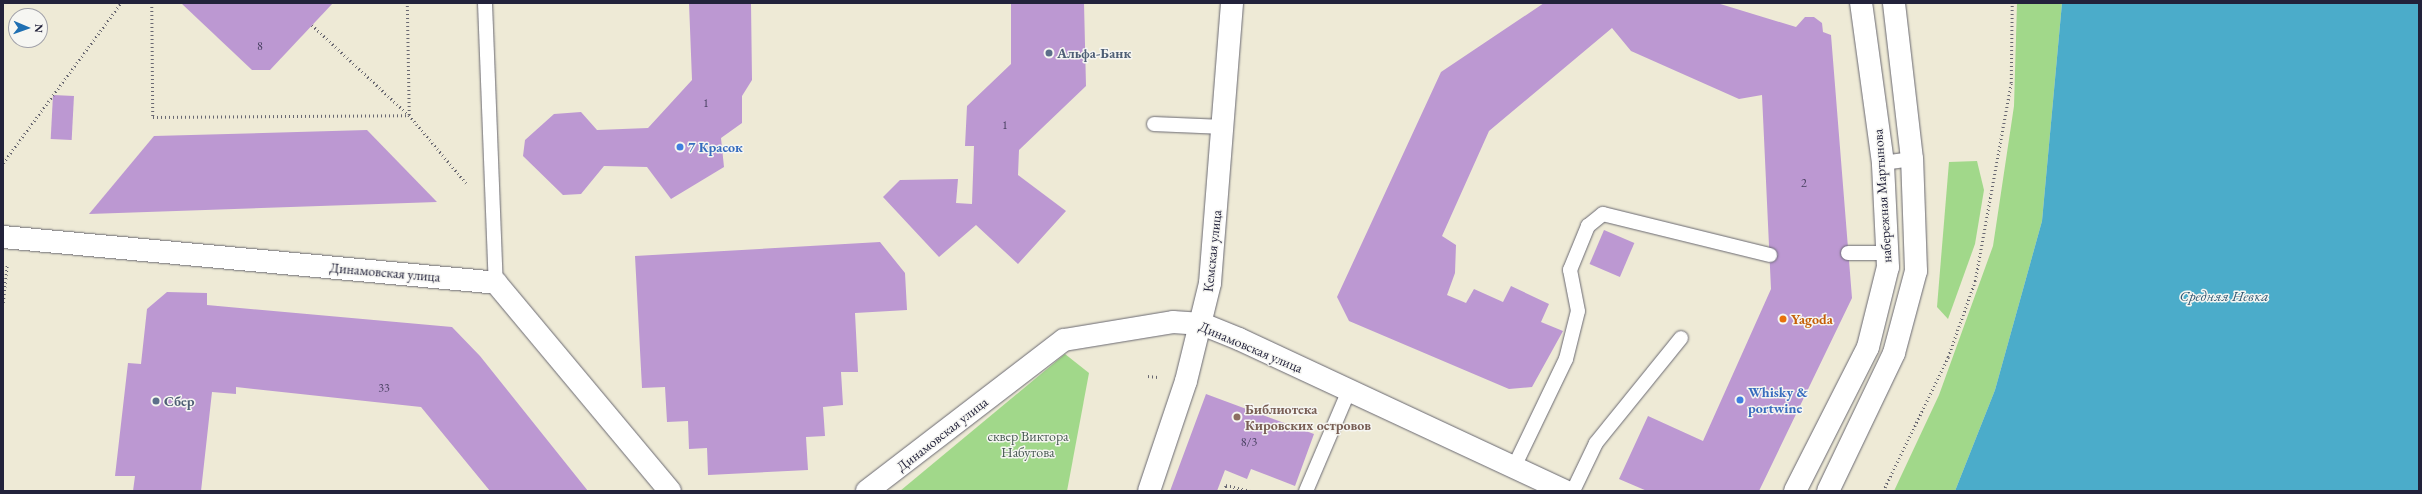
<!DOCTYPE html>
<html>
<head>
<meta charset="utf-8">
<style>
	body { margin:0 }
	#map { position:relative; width:2422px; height:494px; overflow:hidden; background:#eeead6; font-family:"EB Garamond",serif }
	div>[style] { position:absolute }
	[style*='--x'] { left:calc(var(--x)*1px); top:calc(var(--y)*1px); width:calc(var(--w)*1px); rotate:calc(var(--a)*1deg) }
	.green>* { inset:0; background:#a1d88a }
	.water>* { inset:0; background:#4bacca }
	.building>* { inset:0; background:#bc98d2; transform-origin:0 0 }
	.path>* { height:2.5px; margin-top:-1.25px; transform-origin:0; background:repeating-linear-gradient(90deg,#696871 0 1px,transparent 0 4px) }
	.roads { filter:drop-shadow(0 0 1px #696871) drop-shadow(0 0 1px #696871) }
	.lane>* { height:14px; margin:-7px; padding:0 7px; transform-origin:7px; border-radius:7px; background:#fff }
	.street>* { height:22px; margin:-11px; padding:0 11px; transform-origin:11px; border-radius:11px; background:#fff }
	.secondary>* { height:22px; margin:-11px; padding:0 11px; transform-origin:11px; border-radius:11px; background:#fff }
	.dots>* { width:11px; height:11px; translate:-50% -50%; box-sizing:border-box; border:2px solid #f6f6f2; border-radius:50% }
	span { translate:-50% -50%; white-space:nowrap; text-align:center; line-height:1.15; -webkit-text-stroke:3px #f6f6f2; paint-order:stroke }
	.number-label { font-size:12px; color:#484061 }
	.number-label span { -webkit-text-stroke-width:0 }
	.service-label { font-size:14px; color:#4e5e75; font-weight:700 }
	.left { translate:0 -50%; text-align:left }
	.shop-label { font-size:14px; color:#366cbe; font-weight:700 }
	.street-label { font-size:14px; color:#22223b }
	.food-label { font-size:14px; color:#c56008; font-weight:700 }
	.education-label { font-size:14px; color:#785e54; font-weight:700 }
	.park-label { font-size:14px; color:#485953 }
	.water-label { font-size:15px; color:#325974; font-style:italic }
	.frame { position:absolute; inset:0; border:4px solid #22223b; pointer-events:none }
	.north { position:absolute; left:8px; top:8px; width:40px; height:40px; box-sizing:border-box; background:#f6f6f2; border:1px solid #a1a1a9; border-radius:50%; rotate:92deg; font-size:11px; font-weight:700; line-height:16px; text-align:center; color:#22223b }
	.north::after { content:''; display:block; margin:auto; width:14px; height:18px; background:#1f6fb2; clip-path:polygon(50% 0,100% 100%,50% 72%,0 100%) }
</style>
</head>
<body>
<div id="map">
	<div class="green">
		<div style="clip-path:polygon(2017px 3px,2062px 3px,2042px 221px,1995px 390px,1955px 491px,1894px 491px,1939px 395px,1993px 246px,2014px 106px)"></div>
		<div style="clip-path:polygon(1977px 161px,1984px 190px,1975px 244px,1948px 319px,1937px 307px,1949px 162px)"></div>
		<div style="clip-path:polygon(1065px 354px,1089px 373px,1067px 491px,900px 491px)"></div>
	</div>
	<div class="water">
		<div style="clip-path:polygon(2062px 3px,2419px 3px,2419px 491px,1955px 491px,1995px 390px,2042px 221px)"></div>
	</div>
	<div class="building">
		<div style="clip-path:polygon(181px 3px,333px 3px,270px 70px,252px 70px)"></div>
		<div style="clip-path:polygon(689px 3px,751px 3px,752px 80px,742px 96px,742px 123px,721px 138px,724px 167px,671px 199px,647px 167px,604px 166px,581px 194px,563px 195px,523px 156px,525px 140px,554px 114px,581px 112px,597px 130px,648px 128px,692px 80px)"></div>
		<div style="clip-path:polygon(1011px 3px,1084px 3px,1086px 86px,1019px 150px,1018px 175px,1066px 211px,1018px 264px,976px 225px,939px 257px,883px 197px,900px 180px,958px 179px,956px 203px,972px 204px,974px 146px,965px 146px,967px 106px,1011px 64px)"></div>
		<div style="clip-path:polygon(1544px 3px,1717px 3px,1796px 27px,1805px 17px,1814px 17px,1822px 23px,1823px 32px,1831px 35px,1852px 298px,1759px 491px,1647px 491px,1619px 479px,1648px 416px,1703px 441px,1771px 289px,1762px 95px,1739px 99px,1631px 51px,1612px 28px,1489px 131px,1442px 236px,1456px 245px,1455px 273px,1447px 295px,1466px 303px,1474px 289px,1503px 302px,1511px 286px,1549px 304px,1541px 322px,1563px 331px,1532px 387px,1509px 389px,1349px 321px,1337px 297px,1441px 72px)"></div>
		<div style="left:53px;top:95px;width:21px;height:44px;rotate:3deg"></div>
		<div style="clip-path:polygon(367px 130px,437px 202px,89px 214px,154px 136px)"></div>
		<div style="left:1604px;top:230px;width:33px;height:37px;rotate:23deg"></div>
		<div style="clip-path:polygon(880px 242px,905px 273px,907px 310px,855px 313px,858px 372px,841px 372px,843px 405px,823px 407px,825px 436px,806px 437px,808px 470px,708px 475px,707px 448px,689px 449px,688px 421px,667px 422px,665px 387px,642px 388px,635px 256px)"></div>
		<div style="clip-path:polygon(167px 292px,207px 293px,207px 305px,452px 327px,480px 356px,588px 491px,490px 491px,421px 407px,236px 387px,236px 394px,212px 392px,201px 491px,133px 491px,135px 476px,115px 476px,128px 363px,141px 364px,147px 309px)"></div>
		<div style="clip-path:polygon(1206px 394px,1314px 434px,1295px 486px,1251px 469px,1247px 479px,1225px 470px,1217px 491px,1170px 491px)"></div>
	</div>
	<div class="path">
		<div style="--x:152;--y:3;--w:114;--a:89.5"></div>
		<div style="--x:153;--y:117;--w:256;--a:-0.4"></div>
		<div style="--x:409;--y:115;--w:112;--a:-91"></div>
		<div style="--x:312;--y:25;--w:132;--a:42.9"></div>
		<div style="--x:409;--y:115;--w:89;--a:50"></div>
		<div style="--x:3;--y:163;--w:199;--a:-53.6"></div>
		<div style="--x:3;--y:303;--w:38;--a:-84"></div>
		<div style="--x:1148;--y:376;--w:10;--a:6"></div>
		<div style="--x:1224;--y:491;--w:6;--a:-72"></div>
		<div style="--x:1226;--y:485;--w:25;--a:14"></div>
		<div style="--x:1883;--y:491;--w:149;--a:-64.1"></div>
		<div style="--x:1948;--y:357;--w:81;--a:-70.4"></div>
		<div style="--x:1975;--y:281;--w:201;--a:-79.7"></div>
		<div style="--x:2011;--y:83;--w:80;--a:-89.3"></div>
	</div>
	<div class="roads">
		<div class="lane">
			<div style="--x:485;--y:3;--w:280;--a:87.8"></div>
			<div style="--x:1154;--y:124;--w:69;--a:2.5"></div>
			<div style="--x:1883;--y:163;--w:29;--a:-8"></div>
			<div style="--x:1848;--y:253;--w:39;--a:0"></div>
			<div style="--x:1514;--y:467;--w:120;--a:-64.3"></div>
			<div style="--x:1566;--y:359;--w:49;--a:-76"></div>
			<div style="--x:1578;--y:311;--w:42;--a:-101"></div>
			<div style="--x:1570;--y:270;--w:48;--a:-67.8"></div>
			<div style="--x:1588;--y:226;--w:19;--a:-39"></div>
			<div style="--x:1603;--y:214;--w:172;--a:13.8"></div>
			<div style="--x:1306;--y:491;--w:110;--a:-66.9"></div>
			<div style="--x:1573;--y:491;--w:53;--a:-64.4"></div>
			<div style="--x:1596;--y:443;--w:135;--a:-51"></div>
		</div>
		<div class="street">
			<div style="--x:3;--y:237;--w:495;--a:5.3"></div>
			<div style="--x:496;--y:283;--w:271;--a:50.1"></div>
			<div style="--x:867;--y:491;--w:248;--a:-37.5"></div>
			<div style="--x:1064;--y:340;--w:110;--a:-9.4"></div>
			<div style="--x:1173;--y:322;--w:29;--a:4"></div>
			<div style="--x:1202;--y:324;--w:40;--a:22"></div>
			<div style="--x:1239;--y:339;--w:360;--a:25"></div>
			<div style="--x:1149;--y:491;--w:116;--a:-71.4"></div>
			<div style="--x:1186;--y:381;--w:101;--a:-76.2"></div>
			<div style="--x:1210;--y:283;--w:281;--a:-85.5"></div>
		</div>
		<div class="secondary">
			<div style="--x:1795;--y:491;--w:161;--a:-63.1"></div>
			<div style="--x:1868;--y:347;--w:82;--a:-76"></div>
			<div style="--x:1888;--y:267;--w:104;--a:-92.8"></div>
			<div style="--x:1883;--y:163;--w:162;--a:-97.8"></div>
			<div style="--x:1828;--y:491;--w:153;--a:-64.4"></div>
			<div style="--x:1894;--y:353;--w:85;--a:-75"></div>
			<div style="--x:1916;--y:271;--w:112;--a:-92"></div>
			<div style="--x:1912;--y:159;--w:157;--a:-96.6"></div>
		</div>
	</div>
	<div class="dots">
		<div style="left:1049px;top:53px;background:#5c6f8a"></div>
		<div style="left:680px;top:147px;background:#3f7fe0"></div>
		<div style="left:1783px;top:319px;background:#e8710a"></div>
		<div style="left:1740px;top:400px;background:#3f7fe0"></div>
		<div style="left:156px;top:401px;background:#5c6f8a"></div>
		<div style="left:1237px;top:417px;background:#8d6e63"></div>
	</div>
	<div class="number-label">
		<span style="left:260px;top:47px">8</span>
		<span style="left:706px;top:104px">1</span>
		<span style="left:1005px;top:126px">1</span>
		<span style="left:1804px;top:184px">2</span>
		<span style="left:384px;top:389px">33</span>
		<span style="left:1249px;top:443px">8/3</span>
	</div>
	<div class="service-label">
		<span class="left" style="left:1057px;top:53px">Альфа-Банк</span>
		<span class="left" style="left:164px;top:401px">Сбер</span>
	</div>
	<div class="shop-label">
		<span class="left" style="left:688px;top:147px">7 Красок</span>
		<span class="left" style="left:1748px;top:400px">Whisky &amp;<br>portwine</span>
	</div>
	<div class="street-label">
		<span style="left:1882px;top:196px;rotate:-94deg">набережная Мартынова</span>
		<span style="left:1212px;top:251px;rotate:-84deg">Кемская улица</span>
		<span style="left:385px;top:272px;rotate:5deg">Динамовская улица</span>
		<span style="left:1251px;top:347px;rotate:23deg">Динамовская улица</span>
		<span style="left:942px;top:434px;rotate:-38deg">Динамовская улица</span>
	</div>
	<div class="food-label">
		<span class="left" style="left:1791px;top:319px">Yagoda</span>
	</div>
	<div class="education-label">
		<span class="left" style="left:1245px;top:417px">Библиотека<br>Кировских островов</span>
	</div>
	<div class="park-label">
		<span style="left:1028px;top:444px">сквер Виктора<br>Набутова</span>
	</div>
	<div class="water-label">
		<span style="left:2224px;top:296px">Средняя Невка</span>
	</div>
	<div class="frame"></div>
	<div class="north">N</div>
</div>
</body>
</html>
